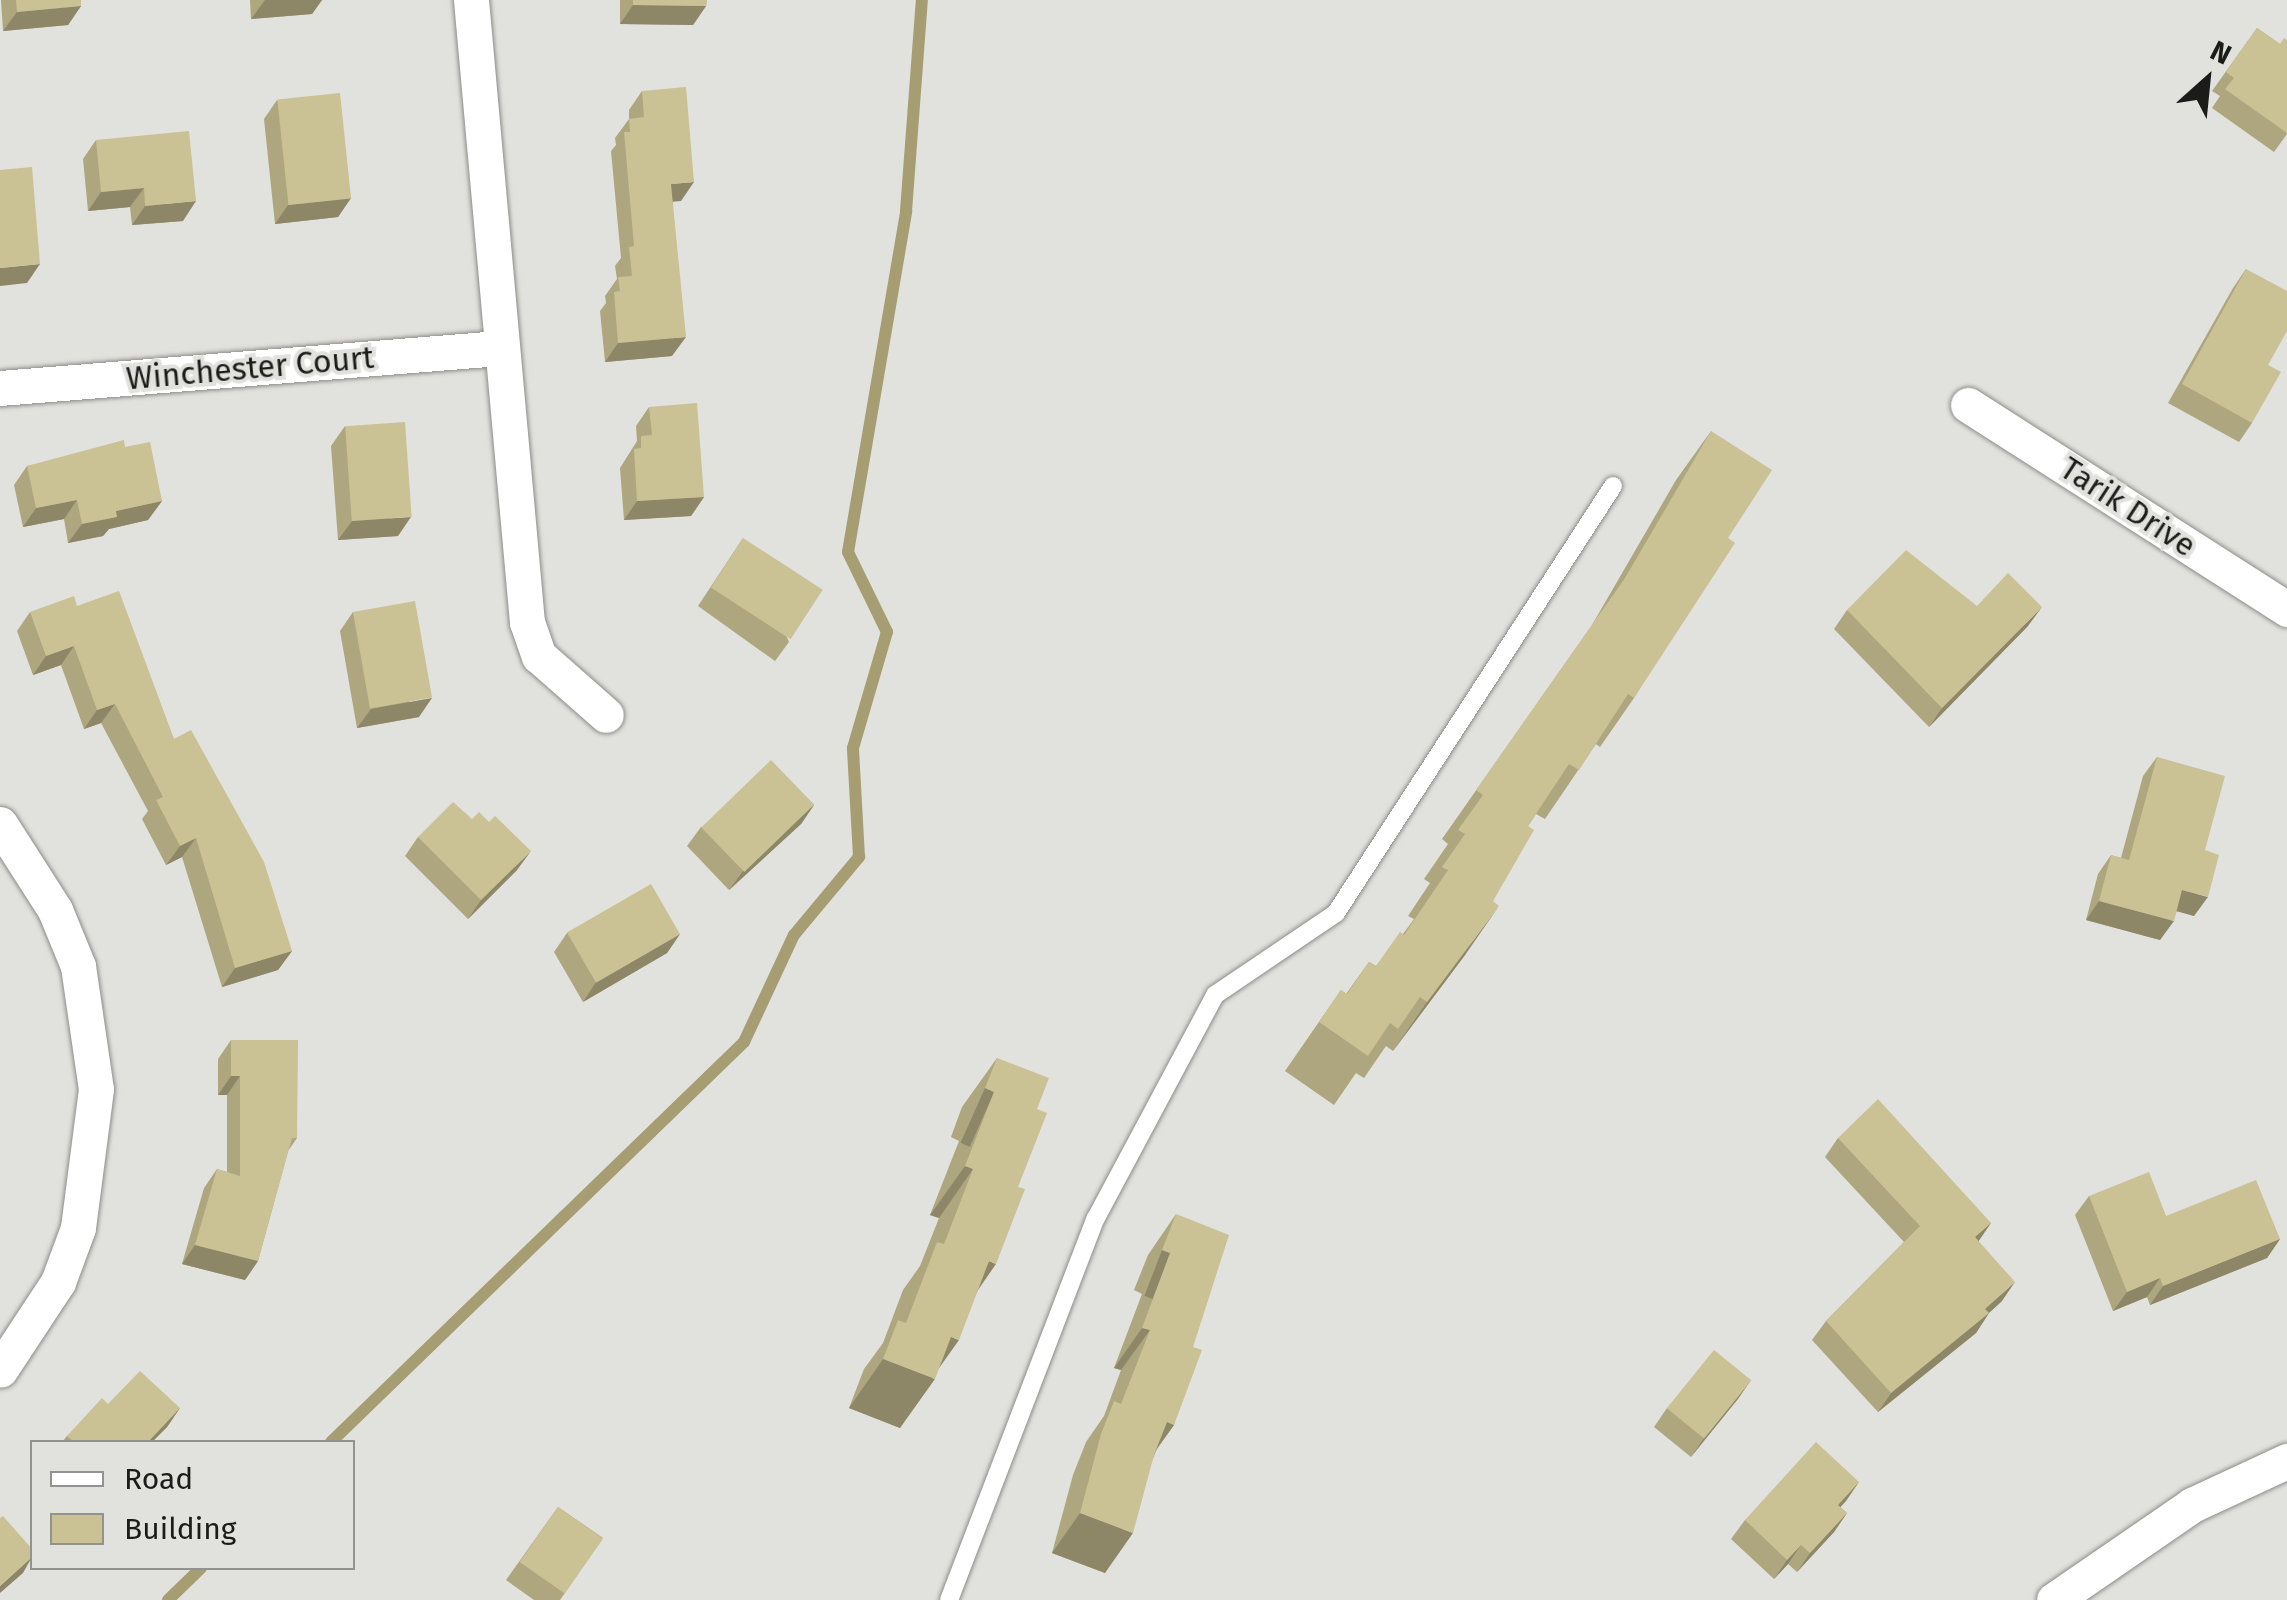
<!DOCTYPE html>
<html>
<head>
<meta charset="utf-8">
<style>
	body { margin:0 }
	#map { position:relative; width:2287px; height:1600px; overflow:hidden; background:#e1e1dd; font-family:"Fira Sans",sans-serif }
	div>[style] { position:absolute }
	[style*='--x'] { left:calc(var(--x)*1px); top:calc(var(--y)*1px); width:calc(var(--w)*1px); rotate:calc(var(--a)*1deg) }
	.stream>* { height:12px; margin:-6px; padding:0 6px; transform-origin:6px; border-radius:6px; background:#a79d72 }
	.roads { filter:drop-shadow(0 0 2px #8d8c89) drop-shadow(0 0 2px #8d8c89) }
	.lane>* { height:18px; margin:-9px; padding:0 9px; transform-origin:9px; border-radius:9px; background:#fff }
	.street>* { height:35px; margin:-17.5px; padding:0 17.5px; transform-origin:17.5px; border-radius:17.5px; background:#fff }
	.wall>* { inset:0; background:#aea67f }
	.shaded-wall>* { inset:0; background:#8d8768; transform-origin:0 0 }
	.building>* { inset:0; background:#cac194; transform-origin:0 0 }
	span { translate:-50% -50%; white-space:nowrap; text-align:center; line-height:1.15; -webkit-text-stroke:8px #e1e1dd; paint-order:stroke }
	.street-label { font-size:32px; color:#1b1b1a }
	.legend { position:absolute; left:30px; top:1440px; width:325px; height:130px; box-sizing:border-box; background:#e1e1dd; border:2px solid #92928f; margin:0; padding:12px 18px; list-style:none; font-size:30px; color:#1b1b1a }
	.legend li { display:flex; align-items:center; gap:20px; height:50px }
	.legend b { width:50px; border:2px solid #92928f }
	.north { position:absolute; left:2157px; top:30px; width:100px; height:100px; -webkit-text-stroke:8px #e1e1dd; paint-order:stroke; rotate:27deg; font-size:28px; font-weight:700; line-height:40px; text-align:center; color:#1b1b1a }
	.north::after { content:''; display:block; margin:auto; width:35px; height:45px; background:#1b1b1a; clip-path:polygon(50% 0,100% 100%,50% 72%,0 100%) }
</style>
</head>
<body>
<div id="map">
	<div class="stream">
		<div style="--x:331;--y:1442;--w:575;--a:-44.08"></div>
		<div style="--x:744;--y:1042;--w:118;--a:-65"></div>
		<div style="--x:794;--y:935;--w:102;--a:-50.2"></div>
		<div style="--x:859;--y:857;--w:109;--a:-93.2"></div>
		<div style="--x:853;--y:748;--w:121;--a:-73.7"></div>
		<div style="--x:887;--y:632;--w:89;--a:-116"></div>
		<div style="--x:848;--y:552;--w:346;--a:-80.3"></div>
		<div style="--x:906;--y:211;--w:212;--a:-85.7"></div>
		<div style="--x:168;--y:1600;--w:46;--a:-44.1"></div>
	</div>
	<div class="roads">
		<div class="lane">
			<div style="--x:949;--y:1600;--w:409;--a:-69"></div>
			<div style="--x:1096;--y:1218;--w:253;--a:-61.9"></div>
			<div style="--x:1215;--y:995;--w:146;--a:-34.1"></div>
			<div style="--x:1336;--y:913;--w:509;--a:-57.03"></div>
		</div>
		<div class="street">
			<div style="--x:471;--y:0;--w:625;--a:84.86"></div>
			<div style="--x:527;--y:622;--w:36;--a:71"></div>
			<div style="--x:539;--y:656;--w:89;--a:41.4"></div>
			<div style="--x:0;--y:388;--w:501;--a:-4.58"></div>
			<div style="--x:1968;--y:405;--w:379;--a:32.6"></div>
			<div style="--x:0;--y:824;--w:102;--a:57.4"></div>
			<div style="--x:55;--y:910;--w:61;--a:67.7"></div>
			<div style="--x:78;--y:966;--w:124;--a:81.7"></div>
			<div style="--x:96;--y:1089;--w:140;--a:97.4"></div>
			<div style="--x:78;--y:1228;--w:58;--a:110.3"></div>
			<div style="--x:58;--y:1282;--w:105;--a:123.4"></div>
			<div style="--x:2054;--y:1600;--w:168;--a:-34.5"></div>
			<div style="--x:2192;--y:1505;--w:105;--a:-24.9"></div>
		</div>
	</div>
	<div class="wall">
		<div style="clip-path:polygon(1px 0,81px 0,81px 6px,68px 25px,3px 31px)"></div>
		<div style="clip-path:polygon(250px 0,322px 0,312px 14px,251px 19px)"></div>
		<div style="clip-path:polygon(620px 0,707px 0,706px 6px,693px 25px,620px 24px)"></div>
		<div style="clip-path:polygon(2257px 28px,2280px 44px,2287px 40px,2287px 134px,2274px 152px,2212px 108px,2220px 96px,2212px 91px)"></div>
		<div style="clip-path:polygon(642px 91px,681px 201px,673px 201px,672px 356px,605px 362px,600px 311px,606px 303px,605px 296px,617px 279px,615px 266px,621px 258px,611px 151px,616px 145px,615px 138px,629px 119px,629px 110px)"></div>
		<div style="clip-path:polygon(277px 100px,351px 198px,338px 217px,275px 224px,264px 119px)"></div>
		<div style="clip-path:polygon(96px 140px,183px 221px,132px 225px,130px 207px,88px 211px,83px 159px)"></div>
		<div style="clip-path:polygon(2246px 269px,2252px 423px,2239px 442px,2168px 403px,2233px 288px)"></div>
		<div style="clip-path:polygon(649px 407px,704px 497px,691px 516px,624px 520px,620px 468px,637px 441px,636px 426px)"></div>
		<div style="clip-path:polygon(345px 426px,398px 536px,338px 540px,331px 446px)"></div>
		<div style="clip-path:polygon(1711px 431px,1728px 538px,1634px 698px,1600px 747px,1596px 744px,1545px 819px,1536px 814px,1528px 826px,1493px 901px,1465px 955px,1393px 1051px,1386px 1046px,1364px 1078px,1356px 1073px,1334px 1105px,1285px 1071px,1341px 990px,1346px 994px,1369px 962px,1376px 966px,1403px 934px,1414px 919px,1408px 916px,1430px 883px,1424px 879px,1448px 844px,1442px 839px,1592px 625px,1676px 480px)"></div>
		<div style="clip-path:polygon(125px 447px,162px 501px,148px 520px,109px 529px,103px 536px,68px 543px,64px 519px,23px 527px,14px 485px,27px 466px)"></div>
		<div style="clip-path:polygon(743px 538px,789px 642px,775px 661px,698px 606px)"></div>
		<div style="clip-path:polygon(77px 606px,174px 739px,292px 951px,278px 970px,222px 987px,182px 857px,166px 865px,142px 819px,148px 811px,101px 723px,84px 729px,61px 665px,33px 675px,17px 631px,30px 612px)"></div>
		<div style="clip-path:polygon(1977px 606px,2028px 626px,1929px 727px,1834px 629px,1847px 610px)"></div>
		<div style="clip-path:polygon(353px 612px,419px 717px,357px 728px,340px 631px)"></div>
		<div style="clip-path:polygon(2157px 757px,2205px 850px,2194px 916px,2177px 911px,2160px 940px,2086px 920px,2098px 874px,2111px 855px,2121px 858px,2143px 776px)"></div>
		<div style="clip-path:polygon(814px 805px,801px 824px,729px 890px,687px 846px,701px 827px)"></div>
		<div style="clip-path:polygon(472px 819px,489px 822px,517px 870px,468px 919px,405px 856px,418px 837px)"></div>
		<div style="clip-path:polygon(567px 933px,680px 934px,667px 953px,583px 1002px,554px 952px)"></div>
		<div style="clip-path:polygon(231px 1040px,297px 1138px,288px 1151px,258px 1261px,245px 1280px,182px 1264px,204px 1188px,217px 1169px,227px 1172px,227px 1095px,218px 1095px,218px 1059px)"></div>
		<div style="clip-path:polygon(997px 1058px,1037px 1109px,978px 1290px,939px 1368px,900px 1428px,849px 1408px,864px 1369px,883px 1343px,903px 1290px,920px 1266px,939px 1218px,930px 1215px,959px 1141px,951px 1137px,962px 1107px)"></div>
		<div style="clip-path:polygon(1838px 1138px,1991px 1223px,1978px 1241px,2002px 1301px,1989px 1313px,1976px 1333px,1878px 1412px,1812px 1340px,1826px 1321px,1904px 1242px,1825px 1157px)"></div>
		<div style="clip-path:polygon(2089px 1196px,2166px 1216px,2280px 1239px,2267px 1258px,2150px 1305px,2147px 1297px,2113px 1311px,2075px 1215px)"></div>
		<div style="clip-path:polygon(1176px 1214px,1193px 1347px,1174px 1425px,1157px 1449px,1105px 1573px,1052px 1553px,1073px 1475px,1086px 1442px,1104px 1416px,1121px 1370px,1114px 1368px,1142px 1294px,1134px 1290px,1148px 1255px)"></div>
		<div style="clip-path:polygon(1751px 1380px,1691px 1457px,1654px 1427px,1667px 1408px)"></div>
		<div style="clip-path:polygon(108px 1404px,180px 1408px,167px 1427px,152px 1442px,62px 1442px,67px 1436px)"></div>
		<div style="clip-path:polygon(1859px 1482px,1840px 1507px,1847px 1513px,1834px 1532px,1797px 1572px,1788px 1564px,1774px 1579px,1731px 1539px,1745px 1520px)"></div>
		<div style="clip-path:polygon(558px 1507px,603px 1538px,560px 1600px,534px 1600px,506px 1580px)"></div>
	</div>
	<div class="shaded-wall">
		<div style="clip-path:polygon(265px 0,322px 0,312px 14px,251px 19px)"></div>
		<div style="clip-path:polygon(633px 5px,706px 6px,693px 25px,620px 24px)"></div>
		<div style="clip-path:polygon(81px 6px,68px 25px,3px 31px,17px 12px)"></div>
		<div style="clip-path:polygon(694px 182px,681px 201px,658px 203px,671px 184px)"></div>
		<div style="clip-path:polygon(144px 188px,130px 207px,88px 211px,101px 192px)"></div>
		<div style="clip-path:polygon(351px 198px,338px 217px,275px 224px,288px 205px)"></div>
		<div style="clip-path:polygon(196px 201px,183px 221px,132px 225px,145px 206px)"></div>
		<div style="clip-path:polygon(40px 264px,27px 283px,0 286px,0 268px)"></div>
		<div style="clip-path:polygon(686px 337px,672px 356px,605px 362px,618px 343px)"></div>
		<div style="clip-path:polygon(704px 497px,691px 516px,624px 520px,637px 501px)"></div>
		<div style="clip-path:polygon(77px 500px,64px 519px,23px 527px,36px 508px)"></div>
		<div style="clip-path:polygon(162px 501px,148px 520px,109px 529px,103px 536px,68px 543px,82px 524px,116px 511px)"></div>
		<div style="clip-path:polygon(411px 517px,398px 536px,338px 540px,352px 521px)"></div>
		<div style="clip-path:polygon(2042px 607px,2028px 626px,1929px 727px,1942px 708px)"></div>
		<div style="clip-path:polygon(74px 646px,61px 665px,33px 675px,46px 656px)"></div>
		<div style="clip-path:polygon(432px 698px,419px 717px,357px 728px,371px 709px)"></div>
		<div style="clip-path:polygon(115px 704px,101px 723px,84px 729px,97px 710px)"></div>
		<div style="clip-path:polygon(814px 805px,801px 824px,729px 890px,743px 871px)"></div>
		<div style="clip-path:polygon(196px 838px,182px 857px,166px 865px,180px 846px)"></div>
		<div style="clip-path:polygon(531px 851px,517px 870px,468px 919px,481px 900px)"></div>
		<div style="clip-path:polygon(2182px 890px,2208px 897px,2194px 916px,2169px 909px)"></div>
		<div style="clip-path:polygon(2099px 901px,2174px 921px,2160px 940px,2086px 920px)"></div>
		<div style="clip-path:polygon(1499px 906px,1465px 955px,1393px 1051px,1427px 1002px)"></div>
		<div style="clip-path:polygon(680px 934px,667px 953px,583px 1002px,596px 982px)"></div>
		<div style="clip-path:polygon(292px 951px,278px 970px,222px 987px,235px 968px)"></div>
		<div style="clip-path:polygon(231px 1076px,240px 1076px,227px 1095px,218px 1095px)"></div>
		<div style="left:985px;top:1088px;width:10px;height:60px;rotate:24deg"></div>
		<div style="clip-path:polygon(965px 1166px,973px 1169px,939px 1218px,930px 1215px)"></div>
		<div style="clip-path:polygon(1991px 1223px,1978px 1242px,1975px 1237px)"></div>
		<div style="clip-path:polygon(2280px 1239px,2267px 1258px,2150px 1305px,2163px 1286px)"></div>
		<div style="clip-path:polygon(195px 1245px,258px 1261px,245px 1280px,182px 1264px)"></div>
		<div style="left:1162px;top:1250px;width:9px;height:49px;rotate:21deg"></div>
		<div style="clip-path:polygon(989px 1261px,996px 1264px,962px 1313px)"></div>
		<div style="clip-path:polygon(2160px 1278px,2147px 1297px,2113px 1311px,2127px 1292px)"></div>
		<div style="clip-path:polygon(2015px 1282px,2002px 1301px,1981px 1320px,1989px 1313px,1976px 1333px,1878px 1412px,1891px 1393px)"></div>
		<div style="clip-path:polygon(1142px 1328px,1150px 1330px,1121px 1370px,1114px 1368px)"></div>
		<div style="clip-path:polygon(951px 1337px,959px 1340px,932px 1378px,935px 1379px,900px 1428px,849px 1408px,883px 1359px)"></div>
		<div style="clip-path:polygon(1751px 1380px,1738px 1399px,1691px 1457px,1704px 1438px)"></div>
		<div style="clip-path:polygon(180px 1408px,167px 1427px,152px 1442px,148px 1442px)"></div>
		<div style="clip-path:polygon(1167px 1422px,1174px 1425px,1145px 1465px)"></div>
		<div style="clip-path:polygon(1859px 1482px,1846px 1501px,1825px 1524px,1838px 1505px)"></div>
		<div style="clip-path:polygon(1080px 1513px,1133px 1533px,1105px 1573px,1052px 1553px)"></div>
		<div style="clip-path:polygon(1847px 1513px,1834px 1532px,1797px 1572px,1810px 1553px)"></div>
		<div style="clip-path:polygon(1801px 1545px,1788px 1564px,1774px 1579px,1787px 1560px)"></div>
		<div style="clip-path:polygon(32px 1557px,23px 1573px,0 1593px,0 1586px)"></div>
	</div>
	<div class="building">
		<div style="clip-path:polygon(16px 0,81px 0,81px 6px,17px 12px)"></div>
		<div style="clip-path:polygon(633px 0,707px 0,706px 6px,633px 5px)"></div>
		<div style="clip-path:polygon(2257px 28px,2280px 44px,2284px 38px,2287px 40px,2287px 133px,2225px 89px,2234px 78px,2226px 72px)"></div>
		<div style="clip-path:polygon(686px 87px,694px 182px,671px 184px,686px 337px,618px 343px,614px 292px,620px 291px,618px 277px,632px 276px,629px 247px,634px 246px,624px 132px,630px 132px,629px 119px,644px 117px,642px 91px)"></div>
		<div style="left:340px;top:93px;width:106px;height:63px;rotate:84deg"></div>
		<div style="clip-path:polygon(189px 131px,196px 201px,145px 206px,144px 188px,101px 192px,96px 140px)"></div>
		<div style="clip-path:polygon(32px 167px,40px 264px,0 268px,0 170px)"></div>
		<div style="clip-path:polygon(2246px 269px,2287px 291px,2287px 331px,2268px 365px,2281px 372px,2252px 423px,2182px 384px)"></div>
		<div style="clip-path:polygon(697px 403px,704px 497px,637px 501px,634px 449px,641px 448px,641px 436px,652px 435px,649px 407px)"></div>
		<div style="left:405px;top:422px;width:95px;height:60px;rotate:86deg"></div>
		<div style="clip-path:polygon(1711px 431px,1772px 470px,1728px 538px,1735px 543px,1634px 698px,1628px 694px,1579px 770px,1569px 764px,1528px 826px,1534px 830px,1493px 901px,1499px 906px,1427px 1002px,1420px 997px,1398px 1029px,1390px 1023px,1368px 1056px,1319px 1022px,1341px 990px,1347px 994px,1369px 962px,1376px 966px,1400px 932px,1404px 935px,1448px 870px,1442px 867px,1465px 834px,1458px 830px,1483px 795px,1476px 790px,1625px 578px)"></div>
		<div style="clip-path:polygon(124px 440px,125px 447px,150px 442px,162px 501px,116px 511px,117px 517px,82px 524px,77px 500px,36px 508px,27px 466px)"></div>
		<div style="left:743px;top:538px;width:95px;height:59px;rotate:33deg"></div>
		<div style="clip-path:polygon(1906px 550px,1977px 606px,2008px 573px,2042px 607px,1942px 708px,1847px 610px)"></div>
		<div style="clip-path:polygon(119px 591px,174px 739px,191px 730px,264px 862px,292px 951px,235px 968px,196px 838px,180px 846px,156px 800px,163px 797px,115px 704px,97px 710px,74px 646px,46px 656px,30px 612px,74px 596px,77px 606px)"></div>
		<div style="left:415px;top:601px;width:98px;height:63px;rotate:80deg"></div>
		<div style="clip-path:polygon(2157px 757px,2225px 776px,2205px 850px,2219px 855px,2208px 897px,2182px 890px,2174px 921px,2099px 901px,2111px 855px,2129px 860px)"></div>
		<div style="left:771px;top:760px;width:62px;height:97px;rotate:46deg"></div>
		<div style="clip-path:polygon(453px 802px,472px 819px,479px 812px,489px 822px,495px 816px,531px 851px,481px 900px,418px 837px)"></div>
		<div style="left:651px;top:884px;width:58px;height:97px;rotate:60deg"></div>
		<div style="clip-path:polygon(231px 1040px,298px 1040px,297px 1138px,292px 1138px,258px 1261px,195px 1245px,217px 1169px,240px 1176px,240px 1076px,231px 1076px)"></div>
		<div style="clip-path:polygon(997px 1058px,1049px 1078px,1037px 1109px,1047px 1113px,1018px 1187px,1025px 1189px,996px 1264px,989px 1261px,959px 1340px,951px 1337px,935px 1379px,883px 1359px,898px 1320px,906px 1323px,937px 1242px,944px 1244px,973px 1169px,965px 1166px,994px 1092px,985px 1088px)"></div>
		<div style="clip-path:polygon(1878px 1099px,1991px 1223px,1975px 1237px,2015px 1282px,1985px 1309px,1989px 1313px,1891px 1393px,1826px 1321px,1920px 1226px,1838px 1138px)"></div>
		<div style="clip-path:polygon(2149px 1172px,2166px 1216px,2256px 1180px,2280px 1239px,2163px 1286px,2160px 1278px,2127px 1292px,2089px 1196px)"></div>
		<div style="clip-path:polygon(1176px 1214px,1229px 1235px,1193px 1347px,1202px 1350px,1174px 1425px,1167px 1422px,1154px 1455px,1133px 1533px,1080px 1513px,1101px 1434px,1114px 1401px,1121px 1404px,1150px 1330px,1142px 1328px,1170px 1253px,1162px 1250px)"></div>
		<div style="left:1714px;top:1350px;width:48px;height:75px;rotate:39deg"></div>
		<div style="clip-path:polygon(140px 1371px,180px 1408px,148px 1442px,74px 1442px,67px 1436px,102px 1398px,108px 1404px)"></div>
		<div style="clip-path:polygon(1816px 1442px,1859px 1482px,1838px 1505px,1847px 1513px,1810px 1553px,1801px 1545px,1787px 1560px,1745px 1520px)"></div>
		<div style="left:558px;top:1507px;width:55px;height:67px;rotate:35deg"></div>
		<div style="clip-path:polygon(3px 1516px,32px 1549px,32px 1557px,0 1586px,0 1518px)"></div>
	</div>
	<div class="street-label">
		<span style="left:250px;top:368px;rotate:-5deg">Winchester Court</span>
		<span style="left:2128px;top:507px;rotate:33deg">Tarik Drive</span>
	</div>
	<ul class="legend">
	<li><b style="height:12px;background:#fff"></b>Road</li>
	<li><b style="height:28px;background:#cac194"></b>Building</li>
	</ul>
	<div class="north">N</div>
</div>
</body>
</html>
